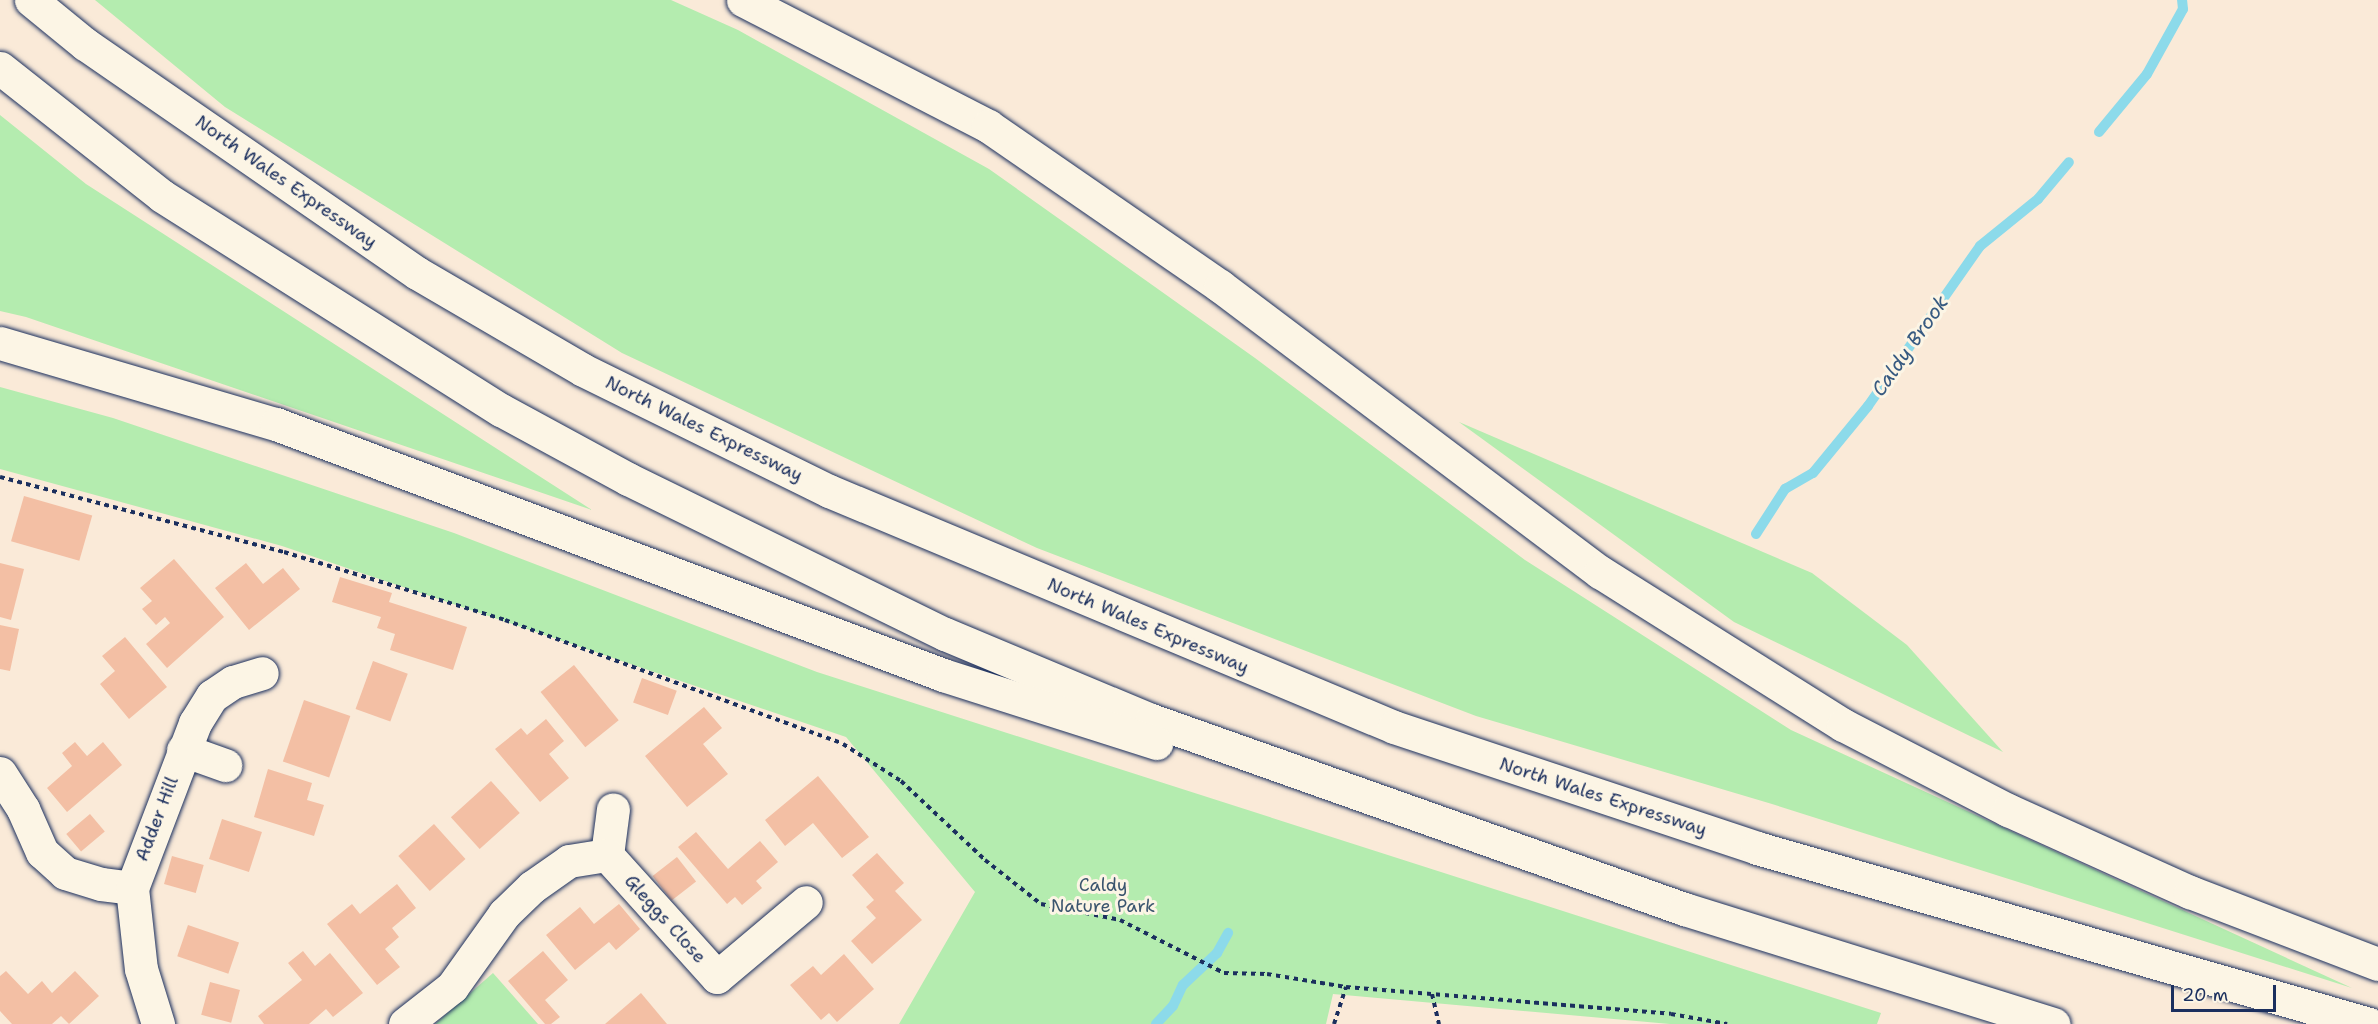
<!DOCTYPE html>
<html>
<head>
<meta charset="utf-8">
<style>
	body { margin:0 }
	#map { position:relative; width:2378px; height:1024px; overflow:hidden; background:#faead8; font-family:"Shantell Sans",sans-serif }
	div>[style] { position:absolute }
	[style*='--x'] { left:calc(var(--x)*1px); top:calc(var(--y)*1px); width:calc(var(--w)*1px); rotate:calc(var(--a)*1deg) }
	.green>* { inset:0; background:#b4ecaf }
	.stream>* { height:10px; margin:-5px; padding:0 5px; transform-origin:5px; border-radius:5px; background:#8cdaea }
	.building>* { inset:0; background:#f3bfa4; transform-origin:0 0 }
	.path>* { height:4px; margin-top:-2px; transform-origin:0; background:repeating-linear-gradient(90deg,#1b2f5e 0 4.5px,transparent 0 9px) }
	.roads { filter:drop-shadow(0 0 2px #1b2f5e) drop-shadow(0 0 2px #1b2f5e) }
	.street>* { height:33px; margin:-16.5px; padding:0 16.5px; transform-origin:16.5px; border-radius:16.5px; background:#fcf5e5 }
	.highway>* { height:33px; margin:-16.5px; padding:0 16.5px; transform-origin:16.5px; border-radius:16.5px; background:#fcf5e5 }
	span { translate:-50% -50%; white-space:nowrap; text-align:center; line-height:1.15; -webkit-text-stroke:6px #fcf5e5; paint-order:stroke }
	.street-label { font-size:18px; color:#1b2f5e }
	.park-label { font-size:18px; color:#3a556e }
	.water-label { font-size:20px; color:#375a81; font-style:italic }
	.scale { position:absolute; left:2171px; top:985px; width:105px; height:27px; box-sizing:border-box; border:3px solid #1b2f5e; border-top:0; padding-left:8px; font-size:18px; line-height:21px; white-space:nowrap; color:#1b2f5e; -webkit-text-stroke:4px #fcf5e5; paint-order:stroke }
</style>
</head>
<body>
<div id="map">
	<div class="green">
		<div style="clip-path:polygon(95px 0,671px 0,738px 30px,989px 169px,1255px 358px,1525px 560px,1791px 730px,2352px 988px,1772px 804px,1476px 716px,1037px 548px,622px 353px,225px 107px)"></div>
		<div style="clip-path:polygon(0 115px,86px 184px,592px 510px,26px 317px,0 311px)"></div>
		<div style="clip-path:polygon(0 387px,113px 418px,454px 533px,817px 672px,1881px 1013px,1877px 1024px,1670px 1024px,1333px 994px,1326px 1024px,899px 1024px,975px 892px,846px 737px,282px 546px,0 469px)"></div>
		<div style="clip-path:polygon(1459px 422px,1812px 573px,1907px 645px,2003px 752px,1734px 622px)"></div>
		<div style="clip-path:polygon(493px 973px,538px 1024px,435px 1024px)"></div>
	</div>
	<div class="stream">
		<div style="--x:2099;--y:132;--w:75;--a:-50.4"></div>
		<div style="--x:2147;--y:74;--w:74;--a:-61"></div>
		<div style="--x:2183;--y:9;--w:9;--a:-96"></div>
		<div style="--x:1756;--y:534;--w:54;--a:-57.2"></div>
		<div style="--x:1785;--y:489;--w:32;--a:-30"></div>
		<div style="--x:1813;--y:473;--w:87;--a:-50.6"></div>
		<div style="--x:1868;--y:406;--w:195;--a:-55"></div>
		<div style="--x:1980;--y:246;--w:75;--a:-39"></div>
		<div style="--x:2038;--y:199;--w:48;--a:-50"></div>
		<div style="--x:1156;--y:1024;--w:25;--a:-47"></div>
		<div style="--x:1173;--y:1006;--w:23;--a:-65"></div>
		<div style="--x:1183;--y:985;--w:47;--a:-43.3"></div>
		<div style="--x:1217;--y:953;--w:23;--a:-61"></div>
	</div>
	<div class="building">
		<div style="left:24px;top:496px;width:71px;height:47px;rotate:16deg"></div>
		<div style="clip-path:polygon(174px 559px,224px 617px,167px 668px,146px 644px,170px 623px,165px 617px,156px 625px,142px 609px,152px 601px,140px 588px)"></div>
		<div style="clip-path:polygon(0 563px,24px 569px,11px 620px,0 617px)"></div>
		<div style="clip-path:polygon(246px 563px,263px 584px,283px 568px,300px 589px,249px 630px,215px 588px)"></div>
		<div style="clip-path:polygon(340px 577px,392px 593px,389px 602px,467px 627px,453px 670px,390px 650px,395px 634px,377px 628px,381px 617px,332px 602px)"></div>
		<div style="clip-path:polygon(0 625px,19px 629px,10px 671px,0 669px)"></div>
		<div style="clip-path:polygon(125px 637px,167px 687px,129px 719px,100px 684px,115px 671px,102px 656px)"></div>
		<div style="left:373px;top:661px;width:37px;height:51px;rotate:20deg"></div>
		<div style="left:574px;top:665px;width:71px;height:43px;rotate:51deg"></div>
		<div style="left:642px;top:678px;width:37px;height:26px;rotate:20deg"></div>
		<div style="left:304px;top:700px;width:49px;height:65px;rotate:19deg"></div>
		<div style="clip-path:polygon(704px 707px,722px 728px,703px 744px,728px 774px,687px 807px,645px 756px)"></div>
		<div style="clip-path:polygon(546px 719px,564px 741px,549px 754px,569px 778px,540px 802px,495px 749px,521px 728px,527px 735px)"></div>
		<div style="clip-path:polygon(75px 742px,87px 756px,103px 742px,122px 765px,67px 812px,47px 788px,72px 766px,62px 753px)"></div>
		<div style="clip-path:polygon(268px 769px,312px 783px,307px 800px,324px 805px,314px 836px,254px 817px)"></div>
		<div style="clip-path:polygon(818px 776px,869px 837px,842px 858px,813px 823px,785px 846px,765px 820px)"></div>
		<div style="left:491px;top:781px;width:43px;height:54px;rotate:48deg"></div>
		<div style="left:90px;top:814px;width:23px;height:31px;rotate:50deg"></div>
		<div style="left:222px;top:819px;width:42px;height:42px;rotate:18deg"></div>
		<div style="left:434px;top:824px;width:47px;height:48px;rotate:48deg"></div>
		<div style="clip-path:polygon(696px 832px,728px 869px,760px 841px,778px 862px,756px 881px,762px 888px,742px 905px,735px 897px,727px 904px,678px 847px)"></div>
		<div style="clip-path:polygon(877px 853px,904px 883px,895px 891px,922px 920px,872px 964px,851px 941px,876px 918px,866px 907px,874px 900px,852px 875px)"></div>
		<div style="left:172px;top:856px;width:33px;height:29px;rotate:16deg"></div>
		<div style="left:677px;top:857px;width:31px;height:31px;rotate:52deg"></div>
		<div style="clip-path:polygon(397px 884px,416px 908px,392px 928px,399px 937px,385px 949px,400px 967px,377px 985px,327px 924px,352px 904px,360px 914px)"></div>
		<div style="clip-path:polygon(619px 904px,640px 929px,616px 950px,609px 942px,575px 970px,546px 935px,580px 907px,594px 924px)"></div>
		<div style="left:188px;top:925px;width:54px;height:33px;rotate:19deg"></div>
		<div style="clip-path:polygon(303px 951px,315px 966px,330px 953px,363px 993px,333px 1017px,326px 1009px,309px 1024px,264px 1024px,258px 1016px,302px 980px,288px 963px)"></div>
		<div style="clip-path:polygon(543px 951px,568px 980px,545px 1000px,560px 1017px,551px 1024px,545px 1024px,508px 981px)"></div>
		<div style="clip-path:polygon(844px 954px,874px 989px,837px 1022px,829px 1013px,821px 1020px,790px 985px,813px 966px,821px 975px)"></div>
		<div style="clip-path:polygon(6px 971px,28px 994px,42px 981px,52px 993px,75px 971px,99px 996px,69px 1024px,61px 1016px,52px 1024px,12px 1024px,0 1011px,0 976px)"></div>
		<div style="left:210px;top:982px;width:31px;height:34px;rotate:15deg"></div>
		<div style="clip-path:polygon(641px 993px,667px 1024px,605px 1024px)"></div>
	</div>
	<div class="path">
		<div style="--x:0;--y:477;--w:294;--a:14.8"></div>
		<div style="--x:284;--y:552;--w:231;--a:17.1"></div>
		<div style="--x:505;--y:620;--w:360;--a:20.1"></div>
		<div style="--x:843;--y:744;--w:69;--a:32.5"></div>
		<div style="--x:901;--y:781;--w:115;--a:43.2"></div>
		<div style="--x:985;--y:860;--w:71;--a:38.2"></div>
		<div style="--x:1041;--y:904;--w:81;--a:11.4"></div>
		<div style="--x:1120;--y:920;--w:117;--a:27"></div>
		<div style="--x:1224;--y:973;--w:43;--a:1.3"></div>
		<div style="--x:1267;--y:974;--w:80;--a:9.3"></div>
		<div style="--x:1346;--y:987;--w:326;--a:4.7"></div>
		<div style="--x:1671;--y:1014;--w:57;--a:10.1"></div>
		<div style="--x:1432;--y:994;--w:31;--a:77"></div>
		<div style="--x:1334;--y:1024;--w:39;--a:-72"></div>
	</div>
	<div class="roads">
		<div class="street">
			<div style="--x:183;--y:750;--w:45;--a:19.7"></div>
			<div style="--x:0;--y:773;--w:43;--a:57.4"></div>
			<div style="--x:23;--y:809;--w:47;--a:66.2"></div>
			<div style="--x:42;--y:852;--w:31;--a:42"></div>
			<div style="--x:65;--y:873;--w:38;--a:17"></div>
			<div style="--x:101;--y:884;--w:31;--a:7"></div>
			<div style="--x:132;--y:888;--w:81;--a:83.7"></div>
			<div style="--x:141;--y:969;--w:58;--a:72.8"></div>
			<div style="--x:607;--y:855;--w:46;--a:-82.6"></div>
			<div style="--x:132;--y:888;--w:177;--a:-69.1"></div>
			<div style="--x:195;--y:723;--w:32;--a:-58"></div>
			<div style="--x:212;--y:696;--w:25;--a:-34"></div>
			<div style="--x:233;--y:682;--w:30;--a:-17"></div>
			<div style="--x:405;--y:1024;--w:60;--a:-38.2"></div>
			<div style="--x:452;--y:987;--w:90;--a:-54.5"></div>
			<div style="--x:504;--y:914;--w:39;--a:-44"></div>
			<div style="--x:532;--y:887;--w:45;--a:-35.1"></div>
			<div style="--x:569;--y:861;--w:38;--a:-9"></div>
			<div style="--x:607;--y:855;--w:164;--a:48"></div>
			<div style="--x:717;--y:977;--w:116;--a:-40.1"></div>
		</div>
		<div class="highway">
			<div style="--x:31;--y:0;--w:70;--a:39.2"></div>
			<div style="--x:85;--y:44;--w:403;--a:34.6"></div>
			<div style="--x:417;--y:273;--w:192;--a:30.3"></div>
			<div style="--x:583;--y:370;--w:274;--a:26.2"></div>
			<div style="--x:829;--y:491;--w:612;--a:22.67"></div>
			<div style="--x:1394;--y:727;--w:383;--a:18.4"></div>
			<div style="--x:1757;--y:848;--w:637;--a:16.04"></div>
			<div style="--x:743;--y:0;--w:276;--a:27.2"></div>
			<div style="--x:988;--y:126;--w:282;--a:34.6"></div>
			<div style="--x:1220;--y:286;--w:476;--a:37"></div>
			<div style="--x:1600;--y:572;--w:287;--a:32.2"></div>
			<div style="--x:1843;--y:725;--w:186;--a:27.3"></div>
			<div style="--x:2008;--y:810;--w:200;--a:24.3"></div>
			<div style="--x:2190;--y:892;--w:201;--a:21"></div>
			<div style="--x:0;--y:68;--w:206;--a:38.3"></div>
			<div style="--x:162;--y:196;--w:401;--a:32.3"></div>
			<div style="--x:501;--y:410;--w:145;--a:28.5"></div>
			<div style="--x:628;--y:479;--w:353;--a:26.1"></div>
			<div style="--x:945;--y:634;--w:223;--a:22.7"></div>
			<div style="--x:1151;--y:720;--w:566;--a:19.52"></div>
			<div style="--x:1684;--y:909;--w:387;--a:17.3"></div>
			<div style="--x:0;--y:343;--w:288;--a:16.4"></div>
			<div style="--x:276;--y:424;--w:713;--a:20.62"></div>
			<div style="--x:943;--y:675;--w:224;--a:17.7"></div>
		</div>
	</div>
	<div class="street-label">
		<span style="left:286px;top:182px;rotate:35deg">North Wales Expressway</span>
		<span style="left:704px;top:429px;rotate:26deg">North Wales Expressway</span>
		<span style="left:1148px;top:626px;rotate:23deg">North Wales Expressway</span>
		<span style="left:1603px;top:797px;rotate:18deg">North Wales Expressway</span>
		<span style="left:157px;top:819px;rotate:-69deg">Adder Hill</span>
		<span style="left:665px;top:919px;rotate:48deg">Gleggs Close</span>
	</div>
	<div class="park-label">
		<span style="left:1103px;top:896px">Caldy<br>Nature Park</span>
	</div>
	<div class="water-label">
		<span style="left:1910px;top:346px;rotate:-55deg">Caldy Brook</span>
	</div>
	<div class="scale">20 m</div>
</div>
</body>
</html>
